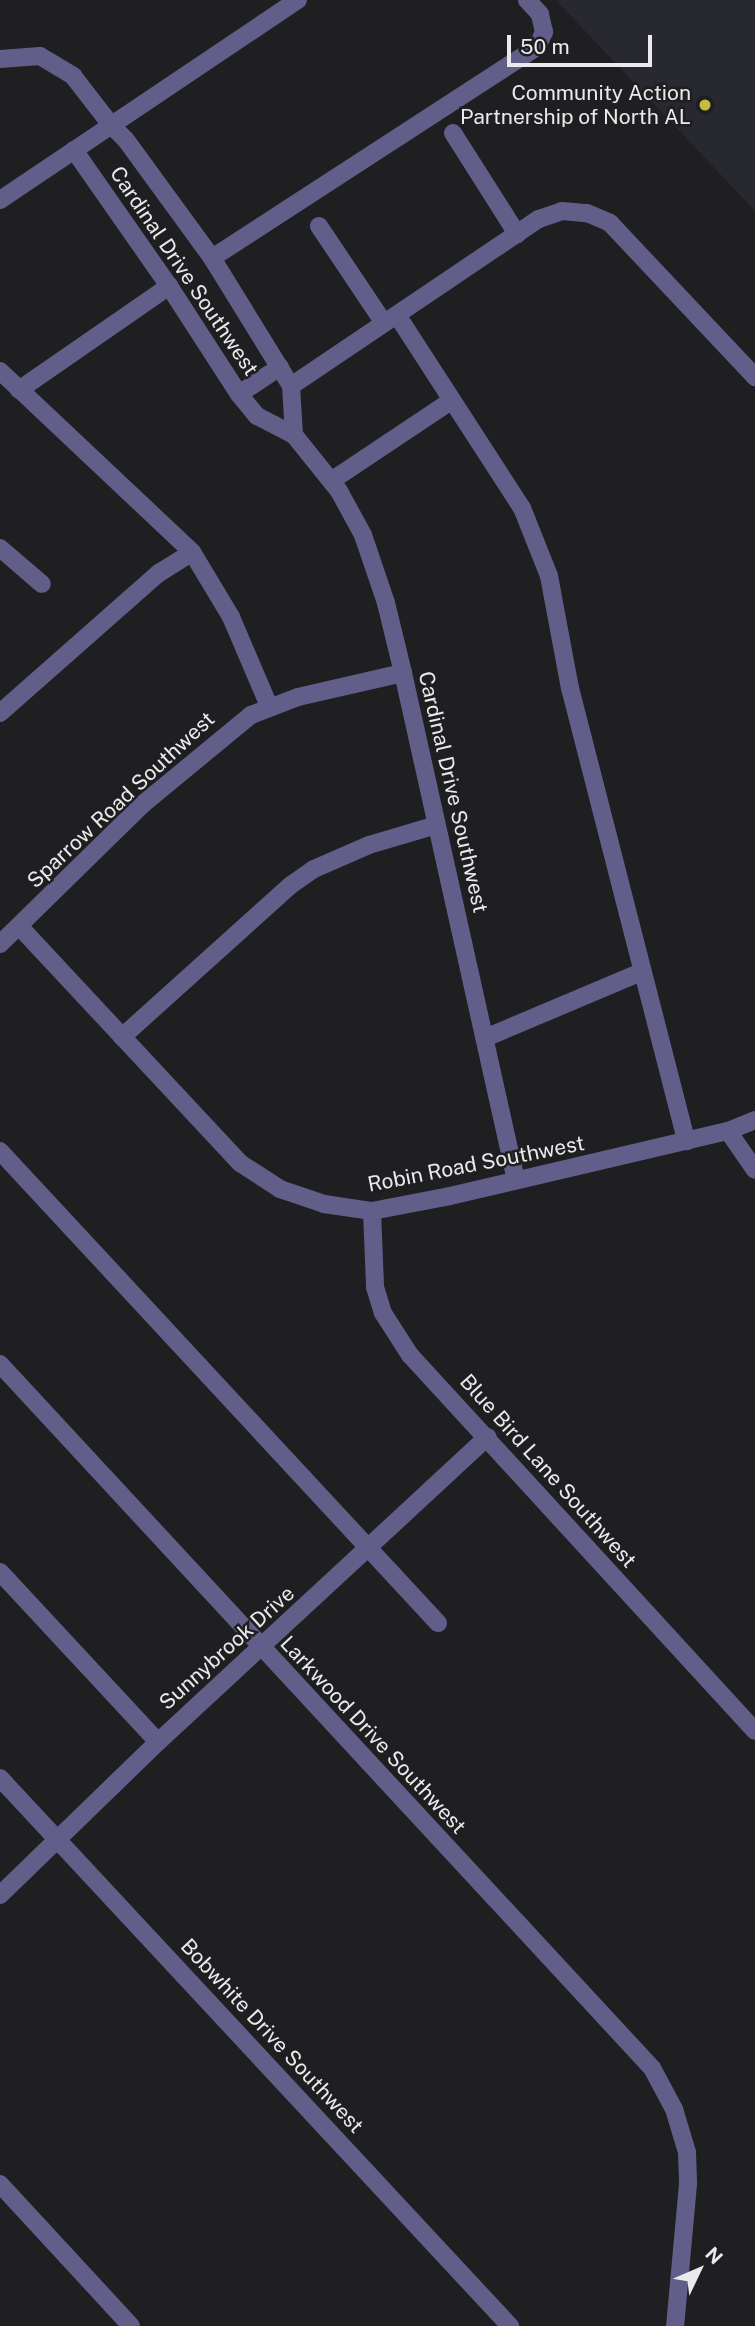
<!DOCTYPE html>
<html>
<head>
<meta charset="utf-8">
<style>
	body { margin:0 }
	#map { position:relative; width:755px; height:2326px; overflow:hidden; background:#1f1f21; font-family:"Public Sans",sans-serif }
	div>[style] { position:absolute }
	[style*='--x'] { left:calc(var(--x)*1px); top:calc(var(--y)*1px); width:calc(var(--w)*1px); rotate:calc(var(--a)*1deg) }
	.built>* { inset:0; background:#282830 }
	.minor>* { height:18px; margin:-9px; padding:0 9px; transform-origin:9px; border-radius:9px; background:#615f89 }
	.dots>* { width:19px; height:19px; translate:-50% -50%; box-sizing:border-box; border:4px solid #1f1f21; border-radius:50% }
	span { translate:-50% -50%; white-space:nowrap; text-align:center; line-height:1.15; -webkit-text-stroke:5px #1f1f21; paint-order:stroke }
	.poi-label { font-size:21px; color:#eaeaec }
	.right { translate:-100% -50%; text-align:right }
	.street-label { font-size:21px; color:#eaeaec }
	.north { position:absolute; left:664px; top:2235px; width:70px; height:70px; -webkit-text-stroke:5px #1f1f21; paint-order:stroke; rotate:46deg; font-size:19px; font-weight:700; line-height:28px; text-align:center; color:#eaeaec }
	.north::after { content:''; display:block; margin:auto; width:24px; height:32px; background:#eaeaec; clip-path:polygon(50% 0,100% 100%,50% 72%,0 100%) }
	.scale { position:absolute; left:507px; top:35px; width:145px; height:32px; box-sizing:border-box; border:4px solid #eaeaec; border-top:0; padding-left:9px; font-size:21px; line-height:24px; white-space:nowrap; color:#eaeaec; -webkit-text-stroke:5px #1f1f21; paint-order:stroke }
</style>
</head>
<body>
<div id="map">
	<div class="built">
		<div style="clip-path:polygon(556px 0,755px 0,755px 211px)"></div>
	</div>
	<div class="minor">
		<div style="--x:0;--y:59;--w:40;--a:-4.3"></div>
		<div style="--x:40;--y:56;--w:39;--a:31"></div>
		<div style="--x:73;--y:76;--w:62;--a:52.2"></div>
		<div style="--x:111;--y:125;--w:21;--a:45"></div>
		<div style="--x:126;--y:140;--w:146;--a:53.9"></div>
		<div style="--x:212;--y:258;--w:150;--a:58.3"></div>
		<div style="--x:291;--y:386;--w:49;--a:86.5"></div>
		<div style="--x:453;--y:133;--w:120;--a:57.6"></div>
		<div style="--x:74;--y:150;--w:166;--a:55.1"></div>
		<div style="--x:169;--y:286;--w:129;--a:57.1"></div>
		<div style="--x:239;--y:394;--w:28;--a:51"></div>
		<div style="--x:257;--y:416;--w:42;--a:27.2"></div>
		<div style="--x:294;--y:435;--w:72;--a:51.2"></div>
		<div style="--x:339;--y:491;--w:50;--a:61.4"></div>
		<div style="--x:363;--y:535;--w:72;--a:71.3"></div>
		<div style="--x:386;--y:603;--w:72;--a:76.3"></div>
		<div style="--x:403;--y:673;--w:519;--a:77.44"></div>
		<div style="--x:0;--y:200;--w:359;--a:-33.9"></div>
		<div style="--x:319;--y:226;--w:117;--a:56.2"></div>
		<div style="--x:212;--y:258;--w:387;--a:-33"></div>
		<div style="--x:537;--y:47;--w:17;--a:-65"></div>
		<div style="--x:544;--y:32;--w:18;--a:-103"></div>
		<div style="--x:540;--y:14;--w:19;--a:-133"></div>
		<div style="--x:397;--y:315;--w:230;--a:57.1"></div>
		<div style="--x:522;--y:508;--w:73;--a:68.3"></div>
		<div style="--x:549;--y:576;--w:114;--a:79.4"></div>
		<div style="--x:570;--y:688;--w:468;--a:75.6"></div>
		<div style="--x:0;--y:371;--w:264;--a:43.3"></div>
		<div style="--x:192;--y:552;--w:76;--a:59"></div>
		<div style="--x:231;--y:617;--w:97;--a:66.9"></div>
		<div style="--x:291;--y:386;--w:299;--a:-34"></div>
		<div style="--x:539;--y:219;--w:24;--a:-19"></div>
		<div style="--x:562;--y:211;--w:25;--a:5"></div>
		<div style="--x:587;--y:213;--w:25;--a:23"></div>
		<div style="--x:610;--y:223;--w:212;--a:46.7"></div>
		<div style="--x:19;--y:390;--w:183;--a:-34.7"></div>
		<div style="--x:239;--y:394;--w:49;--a:-33.4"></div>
		<div style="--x:331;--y:481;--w:144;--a:-33.7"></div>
		<div style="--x:0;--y:548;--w:55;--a:40.6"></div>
		<div style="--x:0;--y:713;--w:212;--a:-41.4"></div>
		<div style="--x:159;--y:573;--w:39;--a:-32"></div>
		<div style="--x:19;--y:926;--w:324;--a:47"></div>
		<div style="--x:240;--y:1163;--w:48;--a:33"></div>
		<div style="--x:280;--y:1189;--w:46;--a:18.8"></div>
		<div style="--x:324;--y:1204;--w:49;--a:8.3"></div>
		<div style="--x:372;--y:1211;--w:79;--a:-10.9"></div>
		<div style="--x:450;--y:1196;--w:285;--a:-13.2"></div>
		<div style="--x:728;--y:1131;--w:29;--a:-22"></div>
		<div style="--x:0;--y:944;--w:200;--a:-44.4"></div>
		<div style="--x:143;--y:804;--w:140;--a:-39.5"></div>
		<div style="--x:251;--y:715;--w:50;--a:-21"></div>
		<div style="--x:298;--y:697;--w:108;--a:-12.9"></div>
		<div style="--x:122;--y:1037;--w:227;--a:-42"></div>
		<div style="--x:291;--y:885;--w:28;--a:-35"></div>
		<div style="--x:314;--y:869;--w:60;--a:-23.6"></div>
		<div style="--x:369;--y:845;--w:70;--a:-16.6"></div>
		<div style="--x:485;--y:1038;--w:169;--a:-22.9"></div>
		<div style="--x:728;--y:1131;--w:47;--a:55.3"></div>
		<div style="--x:0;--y:1151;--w:644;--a:47.14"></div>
		<div style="--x:372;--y:1211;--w:76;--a:87.7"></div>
		<div style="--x:375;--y:1287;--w:27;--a:73"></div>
		<div style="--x:383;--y:1313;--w:50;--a:57.3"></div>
		<div style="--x:410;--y:1355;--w:510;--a:47.46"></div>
		<div style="--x:0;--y:1364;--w:960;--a:47.2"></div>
		<div style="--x:652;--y:2068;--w:47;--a:61.8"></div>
		<div style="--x:674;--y:2109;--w:45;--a:73.2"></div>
		<div style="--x:687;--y:2152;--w:32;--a:88"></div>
		<div style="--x:688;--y:2184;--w:143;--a:95.2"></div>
		<div style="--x:0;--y:1572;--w:232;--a:47.1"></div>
		<div style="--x:0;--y:1778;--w:749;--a:47.06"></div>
		<div style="--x:0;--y:1895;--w:220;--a:-44.1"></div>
		<div style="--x:158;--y:1742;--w:449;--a:-42.8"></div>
		<div style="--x:0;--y:2184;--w:193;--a:47.3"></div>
	</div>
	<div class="dots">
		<div style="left:705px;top:105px;background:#c4bd3e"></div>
	</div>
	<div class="poi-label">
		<span class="right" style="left:691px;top:105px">Community Action<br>Partnership of North AL</span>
	</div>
	<div class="street-label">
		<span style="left:184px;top:271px;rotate:56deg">Cardinal Drive Southwest</span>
		<span style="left:453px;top:792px;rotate:77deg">Cardinal Drive Southwest</span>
		<span style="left:121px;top:800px;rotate:-43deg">Sparrow Road Southwest</span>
		<span style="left:476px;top:1164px;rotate:-11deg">Robin Road Southwest</span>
		<span style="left:548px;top:1471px;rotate:48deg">Blue Bird Lane Southwest</span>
		<span style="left:227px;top:1648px;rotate:-42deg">Sunnybrook Drive</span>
		<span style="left:373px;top:1735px;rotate:47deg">Larkwood Drive Southwest</span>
		<span style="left:272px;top:2036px;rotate:47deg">Bobwhite Drive Southwest</span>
	</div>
	<div class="north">N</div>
	<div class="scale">50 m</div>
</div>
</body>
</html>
